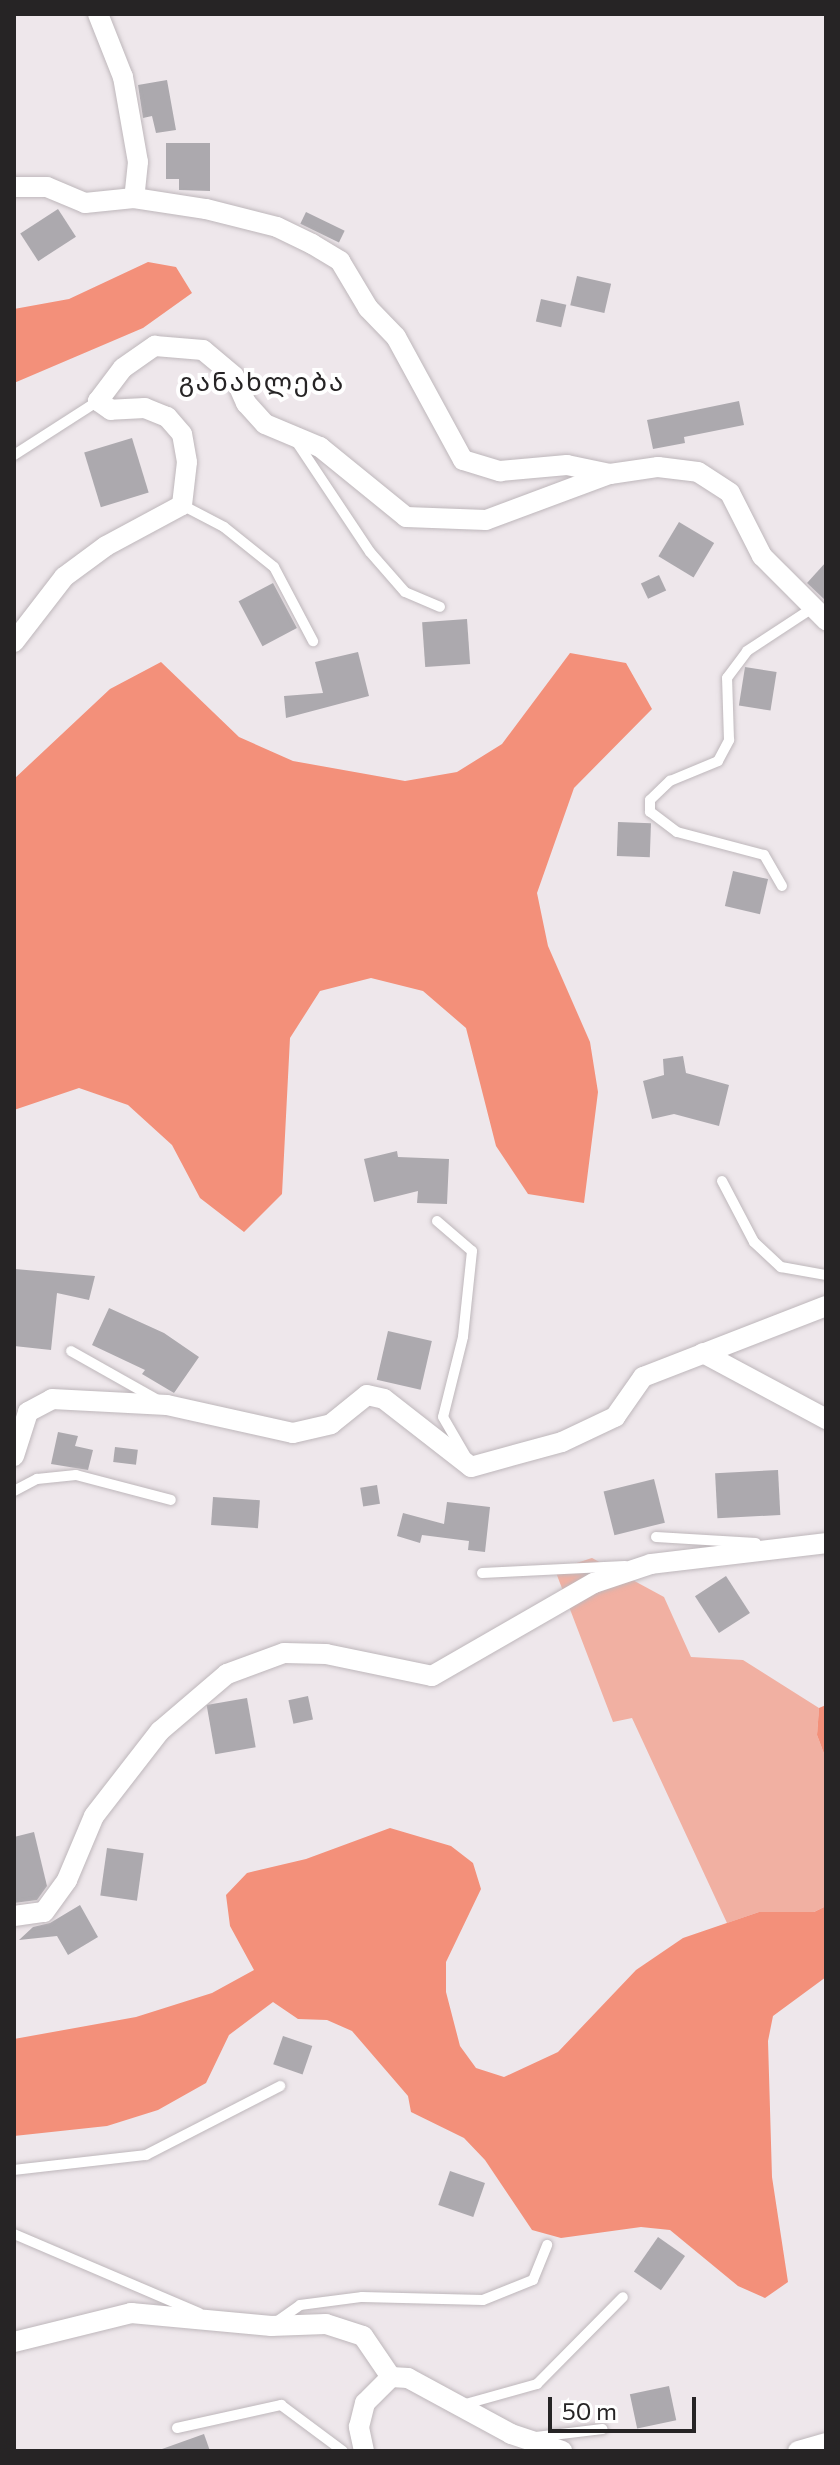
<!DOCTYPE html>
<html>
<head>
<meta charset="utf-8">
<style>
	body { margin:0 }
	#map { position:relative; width:840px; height:2465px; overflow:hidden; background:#eee7eb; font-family:Commissioner,"Noto Sans Georgian",sans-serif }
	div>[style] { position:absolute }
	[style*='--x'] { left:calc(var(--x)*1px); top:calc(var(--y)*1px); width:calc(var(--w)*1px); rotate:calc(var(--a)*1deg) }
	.green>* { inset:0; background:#f1b0a2 }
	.forest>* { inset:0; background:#f3907a }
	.building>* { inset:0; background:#aca9ae; transform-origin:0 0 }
	.roads { filter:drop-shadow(0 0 2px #beb7bb) drop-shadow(0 0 2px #beb7bb) }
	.service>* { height:10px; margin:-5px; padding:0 5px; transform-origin:5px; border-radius:5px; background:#fff }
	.minor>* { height:20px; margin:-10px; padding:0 10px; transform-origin:10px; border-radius:10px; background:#fff }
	span { translate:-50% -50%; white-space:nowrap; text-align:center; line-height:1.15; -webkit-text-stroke:8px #fff; paint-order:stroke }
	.quarter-label { font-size:26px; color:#262425; letter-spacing:2px }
	.frame { position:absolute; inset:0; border:16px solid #262425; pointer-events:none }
	.scale { position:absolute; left:548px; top:2397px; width:148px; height:36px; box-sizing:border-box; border:4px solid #262425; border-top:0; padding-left:10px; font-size:24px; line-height:28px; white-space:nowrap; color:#262425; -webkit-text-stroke:6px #fff; paint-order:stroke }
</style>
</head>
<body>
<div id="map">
	<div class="green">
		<div style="clip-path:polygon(592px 1558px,664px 1597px,691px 1657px,743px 1660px,819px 1708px,817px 1735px,826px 1759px,826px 1906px,814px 1912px,759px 1912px,727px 1923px,632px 1718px,613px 1722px,555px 1570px)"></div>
	</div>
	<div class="forest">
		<div style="clip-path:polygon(148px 262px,176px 267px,192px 293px,143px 328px,14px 383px,14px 309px,69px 299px)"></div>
		<div style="clip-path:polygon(570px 653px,626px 663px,652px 709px,574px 788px,537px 893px,548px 946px,590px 1042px,598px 1092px,584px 1203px,528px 1194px,496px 1146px,466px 1028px,423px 991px,371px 978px,320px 991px,290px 1038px,282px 1194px,244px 1232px,200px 1198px,172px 1145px,128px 1105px,79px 1088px,14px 1110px,14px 779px,110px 689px,161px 662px,239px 737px,293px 761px,405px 781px,457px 772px,502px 744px)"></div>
		<div style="clip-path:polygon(826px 1705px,826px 1759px,817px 1735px,819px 1708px)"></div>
		<div style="clip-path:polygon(390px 1828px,451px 1846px,473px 1863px,481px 1889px,446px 1962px,446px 1992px,460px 2046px,476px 2068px,504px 2077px,558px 2052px,636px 1970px,683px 1938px,759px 1912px,814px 1912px,826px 1906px,826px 1977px,773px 2016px,768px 2041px,772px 2177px,788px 2282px,765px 2298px,738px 2286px,670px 2230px,641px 2227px,561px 2238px,532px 2230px,485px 2160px,464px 2138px,411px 2112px,408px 2096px,352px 2031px,327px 2020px,298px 2019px,273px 2002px,229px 2035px,206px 2083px,158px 2110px,107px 2126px,14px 2136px,14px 2039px,136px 2017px,212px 1993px,254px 1970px,230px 1926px,226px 1895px,247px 1873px,306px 1859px)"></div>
	</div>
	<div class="building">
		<div style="clip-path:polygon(167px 80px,176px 130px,156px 133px,152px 116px,143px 118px,138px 85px)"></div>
		<div style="clip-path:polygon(166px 143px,210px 143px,210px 191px,179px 190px,179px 179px,166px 179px)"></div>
		<div style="left:58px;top:209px;width:33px;height:45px;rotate:57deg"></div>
		<div style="left:306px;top:212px;width:43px;height:13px;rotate:26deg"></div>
		<div style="left:577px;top:276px;width:35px;height:30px;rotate:13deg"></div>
		<div style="left:541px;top:299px;width:26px;height:23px;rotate:13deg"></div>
		<div style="clip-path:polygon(739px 401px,744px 425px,684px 437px,685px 443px,653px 449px,647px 420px)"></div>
		<div style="left:132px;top:438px;width:57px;height:50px;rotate:73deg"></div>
		<div style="left:679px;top:522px;width:41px;height:40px;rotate:31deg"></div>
		<div style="clip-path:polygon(826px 562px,826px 601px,807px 583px)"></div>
		<div style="left:659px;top:575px;width:17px;height:20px;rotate:65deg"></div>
		<div style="left:273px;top:583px;width:51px;height:39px;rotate:62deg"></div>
		<div style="left:467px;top:619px;width:45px;height:45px;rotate:86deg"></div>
		<div style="clip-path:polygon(358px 652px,369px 696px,286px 718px,284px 696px,323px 693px,315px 662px)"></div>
		<div style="left:745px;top:667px;width:32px;height:39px;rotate:9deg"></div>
		<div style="left:618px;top:822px;width:33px;height:34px;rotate:2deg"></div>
		<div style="left:733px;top:871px;width:36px;height:36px;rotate:13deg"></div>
		<div style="clip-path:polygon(683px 1056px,686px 1073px,729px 1085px,719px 1126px,674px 1114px,652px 1119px,643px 1081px,664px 1075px,663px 1059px)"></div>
		<div style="clip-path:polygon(397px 1151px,398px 1157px,449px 1159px,447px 1204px,417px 1203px,418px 1191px,374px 1202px,364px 1159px)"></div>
		<div style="clip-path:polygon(15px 1269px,95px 1276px,89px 1300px,57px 1293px,51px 1350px,14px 1346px)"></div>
		<div style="clip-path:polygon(109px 1308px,164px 1333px,199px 1357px,174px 1393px,142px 1374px,145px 1370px,92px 1345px)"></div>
		<div style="left:388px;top:1331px;width:45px;height:50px;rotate:13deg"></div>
		<div style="clip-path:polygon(58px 1432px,78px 1436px,75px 1446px,93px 1450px,88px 1470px,51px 1464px)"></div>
		<div style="left:115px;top:1447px;width:23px;height:15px;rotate:7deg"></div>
		<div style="left:778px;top:1470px;width:45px;height:63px;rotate:87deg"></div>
		<div style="left:654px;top:1479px;width:45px;height:52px;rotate:76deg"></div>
		<div style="left:377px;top:1485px;width:19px;height:17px;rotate:81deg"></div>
		<div style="left:213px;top:1497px;width:47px;height:28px;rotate:4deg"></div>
		<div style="clip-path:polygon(447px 1502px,490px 1507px,485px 1552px,468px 1550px,469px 1541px,422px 1535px,420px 1543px,397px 1536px,403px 1513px,444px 1524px)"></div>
		<div style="left:726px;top:1576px;width:44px;height:37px;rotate:57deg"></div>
		<div style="left:308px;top:1696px;width:24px;height:20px;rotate:78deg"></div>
		<div style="left:247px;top:1698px;width:50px;height:41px;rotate:80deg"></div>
		<div style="clip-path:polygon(34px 1832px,47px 1886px,37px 1900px,14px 1903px,14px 1837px)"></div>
		<div style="left:107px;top:1848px;width:37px;height:48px;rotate:8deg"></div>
		<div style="clip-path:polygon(80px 1905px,98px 1937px,68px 1955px,57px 1936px,19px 1940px,33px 1927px,50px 1923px)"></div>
		<div style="left:283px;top:2036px;width:31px;height:30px;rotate:19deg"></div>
		<div style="left:450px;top:2171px;width:37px;height:36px;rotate:19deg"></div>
		<div style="left:658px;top:2237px;width:33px;height:42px;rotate:35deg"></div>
		<div style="left:669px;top:2386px;width:35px;height:40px;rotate:78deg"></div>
		<div style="clip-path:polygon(204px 2434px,210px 2451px,163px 2451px,162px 2449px)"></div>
	</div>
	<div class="roads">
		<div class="service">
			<div style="--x:296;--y:441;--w:133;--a:56.3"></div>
			<div style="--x:370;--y:552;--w:53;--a:48.8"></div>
			<div style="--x:405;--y:592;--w:38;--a:23"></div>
			<div style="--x:14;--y:455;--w:100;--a:-32.7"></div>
			<div style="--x:182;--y:505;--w:47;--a:27.6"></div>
			<div style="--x:224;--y:527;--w:64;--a:38.7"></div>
			<div style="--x:274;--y:567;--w:84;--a:62.2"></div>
			<div style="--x:782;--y:886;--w:36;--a:-120"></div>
			<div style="--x:764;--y:855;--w:90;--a:-165.2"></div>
			<div style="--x:677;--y:832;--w:34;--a:-143"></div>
			<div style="--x:650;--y:812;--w:12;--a:-90"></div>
			<div style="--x:650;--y:800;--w:28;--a:-44"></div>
			<div style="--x:670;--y:781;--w:52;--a:-22.6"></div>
			<div style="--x:718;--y:761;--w:24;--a:-62"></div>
			<div style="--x:729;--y:740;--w:62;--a:-91.8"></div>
			<div style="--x:727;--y:678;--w:34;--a:-53"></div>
			<div style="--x:747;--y:651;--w:80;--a:-33.3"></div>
			<div style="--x:722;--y:1181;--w:69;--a:62.3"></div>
			<div style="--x:754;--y:1242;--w:37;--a:43"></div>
			<div style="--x:781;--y:1267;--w:46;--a:10.1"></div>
			<div style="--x:437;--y:1221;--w:46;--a:40.6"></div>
			<div style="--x:472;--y:1251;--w:86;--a:96"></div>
			<div style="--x:463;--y:1337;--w:82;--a:104"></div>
			<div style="--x:443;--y:1417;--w:44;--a:59.9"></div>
			<div style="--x:71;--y:1351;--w:98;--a:29.5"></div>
			<div style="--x:14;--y:1491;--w:26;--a:-28"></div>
			<div style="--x:37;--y:1479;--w:39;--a:-6"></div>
			<div style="--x:76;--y:1475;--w:98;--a:14.7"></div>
			<div style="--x:656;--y:1537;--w:100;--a:3.4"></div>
			<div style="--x:482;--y:1573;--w:143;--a:-2.8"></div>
			<div style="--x:14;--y:2170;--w:133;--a:-6.5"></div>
			<div style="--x:146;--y:2155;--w:151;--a:-27.2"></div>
			<div style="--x:14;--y:2234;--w:201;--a:23.1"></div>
			<div style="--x:276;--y:2322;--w:29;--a:-35"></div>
			<div style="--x:300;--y:2305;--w:63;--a:-7.4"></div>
			<div style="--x:362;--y:2297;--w:121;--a:1.4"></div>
			<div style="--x:483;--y:2300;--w:54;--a:-21.8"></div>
			<div style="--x:533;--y:2280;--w:38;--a:-68"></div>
			<div style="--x:462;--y:2405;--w:78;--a:-15.6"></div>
			<div style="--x:537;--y:2384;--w:122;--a:-45.3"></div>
			<div style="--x:177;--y:2428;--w:107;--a:-12.5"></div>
			<div style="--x:281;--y:2405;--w:77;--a:36.6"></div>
			<div style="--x:536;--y:2437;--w:67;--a:-6.8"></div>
		</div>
		<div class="minor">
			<div style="--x:98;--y:14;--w:68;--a:68.4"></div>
			<div style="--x:123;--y:77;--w:86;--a:80"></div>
			<div style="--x:138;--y:162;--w:36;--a:96"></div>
			<div style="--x:14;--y:187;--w:33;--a:0"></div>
			<div style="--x:47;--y:187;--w:41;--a:22.8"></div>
			<div style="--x:85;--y:203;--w:49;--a:-5.8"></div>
			<div style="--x:134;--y:198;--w:73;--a:8.7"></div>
			<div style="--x:206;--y:209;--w:73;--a:14.2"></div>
			<div style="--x:277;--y:227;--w:39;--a:26"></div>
			<div style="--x:312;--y:244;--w:33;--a:31"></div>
			<div style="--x:340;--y:261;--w:55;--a:59.2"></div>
			<div style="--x:368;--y:308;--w:40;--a:46"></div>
			<div style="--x:396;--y:337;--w:140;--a:61.4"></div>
			<div style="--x:463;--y:460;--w:39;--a:17"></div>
			<div style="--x:500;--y:471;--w:67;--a:-5.1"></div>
			<div style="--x:567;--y:465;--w:44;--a:11.8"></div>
			<div style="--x:14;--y:642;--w:82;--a:-52.4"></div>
			<div style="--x:64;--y:577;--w:52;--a:-36.4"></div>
			<div style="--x:106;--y:546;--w:86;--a:-28.3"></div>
			<div style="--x:182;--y:505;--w:43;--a:-83.4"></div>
			<div style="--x:187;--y:462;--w:28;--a:-100"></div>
			<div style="--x:182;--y:434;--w:23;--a:-131"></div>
			<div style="--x:167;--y:417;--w:24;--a:-158"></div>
			<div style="--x:145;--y:408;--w:34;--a:177"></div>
			<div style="--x:111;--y:410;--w:16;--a:-145"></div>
			<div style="--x:98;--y:401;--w:41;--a:-52.9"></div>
			<div style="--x:123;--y:368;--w:39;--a:-35"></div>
			<div style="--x:155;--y:346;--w:48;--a:4.8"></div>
			<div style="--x:203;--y:350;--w:40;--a:40"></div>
			<div style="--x:234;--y:376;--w:30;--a:66"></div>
			<div style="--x:246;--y:403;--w:28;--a:48"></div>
			<div style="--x:265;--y:424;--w:60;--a:22.7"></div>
			<div style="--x:320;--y:447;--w:111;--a:39.1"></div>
			<div style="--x:406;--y:517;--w:80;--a:2.1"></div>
			<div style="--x:486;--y:520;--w:132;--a:-20.4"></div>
			<div style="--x:610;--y:474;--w:49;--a:-8.3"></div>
			<div style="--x:658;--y:467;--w:40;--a:7.1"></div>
			<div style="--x:698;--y:472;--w:38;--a:33"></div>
			<div style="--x:730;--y:493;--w:71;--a:63.1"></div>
			<div style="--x:762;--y:556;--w:91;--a:45"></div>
			<div style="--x:703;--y:1353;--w:140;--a:28.2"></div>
			<div style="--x:14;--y:1456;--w:46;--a:-72.3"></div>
			<div style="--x:28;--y:1412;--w:27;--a:-28"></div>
			<div style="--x:52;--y:1399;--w:115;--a:3"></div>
			<div style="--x:167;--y:1405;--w:129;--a:12.5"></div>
			<div style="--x:293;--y:1433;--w:39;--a:-13"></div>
			<div style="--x:331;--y:1424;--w:46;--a:-38.9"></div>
			<div style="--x:367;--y:1395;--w:17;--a:13"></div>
			<div style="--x:384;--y:1399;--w:110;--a:38"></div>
			<div style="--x:471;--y:1467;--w:94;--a:-15.4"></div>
			<div style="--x:562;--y:1442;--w:59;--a:-25.3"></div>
			<div style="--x:615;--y:1417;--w:49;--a:-55"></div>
			<div style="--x:643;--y:1377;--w:196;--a:-21.2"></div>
			<div style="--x:14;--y:1916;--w:30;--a:-8"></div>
			<div style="--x:44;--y:1912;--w:39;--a:-54"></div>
			<div style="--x:67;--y:1880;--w:69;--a:-67.1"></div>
			<div style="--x:94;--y:1816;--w:108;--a:-52.2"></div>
			<div style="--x:160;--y:1731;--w:88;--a:-40.4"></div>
			<div style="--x:227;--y:1674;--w:61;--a:-20.2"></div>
			<div style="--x:284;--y:1653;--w:42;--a:1.4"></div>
			<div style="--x:326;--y:1654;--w:108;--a:11.7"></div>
			<div style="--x:432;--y:1676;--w:187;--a:-29.9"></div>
			<div style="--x:594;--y:1583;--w:60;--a:-18.4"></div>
			<div style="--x:651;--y:1564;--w:176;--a:-6.8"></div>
			<div style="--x:14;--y:2342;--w:121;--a:-13.9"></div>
			<div style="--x:131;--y:2313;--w:141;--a:5.3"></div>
			<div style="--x:271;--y:2326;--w:55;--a:-2.1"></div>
			<div style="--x:326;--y:2324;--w:39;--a:18"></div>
			<div style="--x:363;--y:2336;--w:50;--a:55.7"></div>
			<div style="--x:364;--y:2451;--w:25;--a:-102"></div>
			<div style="--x:359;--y:2427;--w:25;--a:-76"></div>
			<div style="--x:365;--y:2403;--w:37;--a:-45"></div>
			<div style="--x:391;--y:2377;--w:17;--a:3"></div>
			<div style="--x:408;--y:2378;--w:117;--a:28.5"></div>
			<div style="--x:511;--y:2434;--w:54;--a:18.4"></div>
			<div style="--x:798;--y:2451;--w:29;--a:-16"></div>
		</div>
	</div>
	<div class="quarter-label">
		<span style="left:262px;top:381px">განახლება</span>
	</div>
	<div class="frame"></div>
	<div class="scale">50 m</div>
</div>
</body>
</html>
